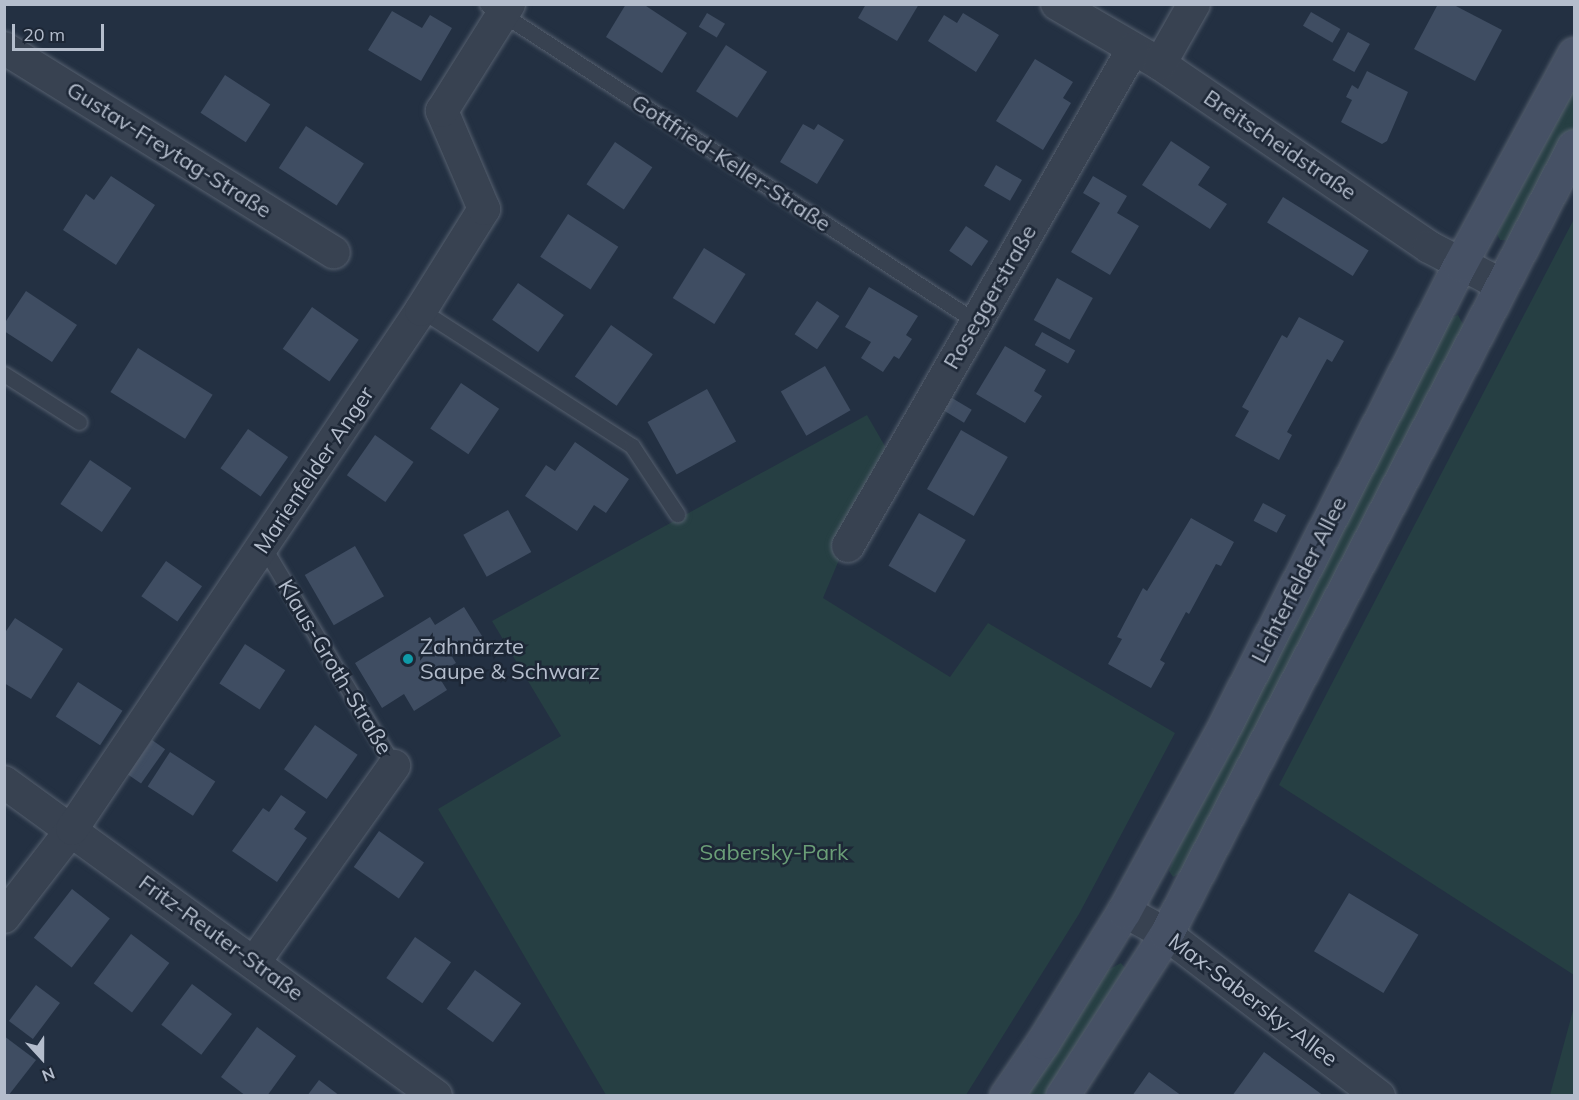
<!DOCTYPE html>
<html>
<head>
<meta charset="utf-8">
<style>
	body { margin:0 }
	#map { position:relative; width:1579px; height:1100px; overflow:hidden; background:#233042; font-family:Mulish,sans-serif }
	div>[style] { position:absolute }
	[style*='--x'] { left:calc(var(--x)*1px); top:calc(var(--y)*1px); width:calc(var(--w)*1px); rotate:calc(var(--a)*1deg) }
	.green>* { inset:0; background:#263f43 }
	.building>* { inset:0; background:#3f4d62; transform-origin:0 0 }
	.roads { filter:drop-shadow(0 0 2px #56606f) drop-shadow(0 0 2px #56606f) }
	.lane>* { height:15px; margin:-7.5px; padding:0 7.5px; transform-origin:7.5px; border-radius:7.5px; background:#384251 }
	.street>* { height:32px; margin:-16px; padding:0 16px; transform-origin:16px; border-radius:16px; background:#384251 }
	.secondary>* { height:33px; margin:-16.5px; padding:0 16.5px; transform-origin:16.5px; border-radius:16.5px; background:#465165 }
	.dots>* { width:16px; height:16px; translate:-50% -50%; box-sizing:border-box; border:3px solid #1d2736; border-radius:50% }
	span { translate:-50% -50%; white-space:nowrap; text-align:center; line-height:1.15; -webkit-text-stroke:5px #1d2736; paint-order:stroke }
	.street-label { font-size:22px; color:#b4bdcc }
	.poi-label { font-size:22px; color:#b4bdcc }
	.left { translate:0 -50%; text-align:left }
	.park-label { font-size:22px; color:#6a9e77 }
	.frame { position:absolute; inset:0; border:6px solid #b4bdcc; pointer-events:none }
	.north { position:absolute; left:12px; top:1028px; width:60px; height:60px; -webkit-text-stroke:4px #1d2736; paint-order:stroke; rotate:159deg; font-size:16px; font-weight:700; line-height:24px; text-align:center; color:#b4bdcc }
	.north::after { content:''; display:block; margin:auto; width:21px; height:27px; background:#b4bdcc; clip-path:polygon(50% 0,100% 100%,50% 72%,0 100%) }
	.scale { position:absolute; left:12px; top:24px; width:92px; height:27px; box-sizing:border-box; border:3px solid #b4bdcc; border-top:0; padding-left:8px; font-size:18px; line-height:21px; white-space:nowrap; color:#b4bdcc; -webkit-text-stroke:4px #1d2736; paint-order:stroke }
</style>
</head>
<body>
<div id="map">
	<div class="green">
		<div style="clip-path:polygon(1574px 82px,1574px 128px,1515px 241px,1500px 240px,1497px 234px)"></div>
		<div style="clip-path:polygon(1574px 219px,1574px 975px,1279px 785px)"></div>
		<div style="clip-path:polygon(1458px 315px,1464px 326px,1180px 873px,1173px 877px,1169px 871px,1176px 851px,1451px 318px)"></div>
		<div style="clip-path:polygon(867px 415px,886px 448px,823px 598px,950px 677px,988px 623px,1175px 733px,1079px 914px,966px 1095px,606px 1095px,438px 809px,561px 736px,492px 621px)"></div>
		<div style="clip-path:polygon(1121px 963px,1126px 969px,1048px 1095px,1025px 1096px,1104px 972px)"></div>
		<div style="clip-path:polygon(1574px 1007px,1574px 1095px,1550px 1095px)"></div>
	</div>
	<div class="building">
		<div style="clip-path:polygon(626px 4px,643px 4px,687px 33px,662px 73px,606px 37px)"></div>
		<div style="clip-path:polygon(866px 4px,919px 4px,897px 41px,858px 18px)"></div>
		<div style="clip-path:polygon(1438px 4px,1452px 4px,1502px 30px,1475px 81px,1414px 49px)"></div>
		<div style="clip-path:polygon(392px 11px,422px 28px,430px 15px,452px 28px,421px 81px,368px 50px)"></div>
		<div style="left:1311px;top:12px;width:34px;height:16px;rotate:30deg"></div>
		<div style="left:707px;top:13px;width:21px;height:16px;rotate:31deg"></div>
		<div style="clip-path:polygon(963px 13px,999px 35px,976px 72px,928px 41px,944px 15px,957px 23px)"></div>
		<div style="left:1348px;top:32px;width:25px;height:32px;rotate:29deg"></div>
		<div style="left:726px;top:45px;width:49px;height:55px;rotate:33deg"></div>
		<div style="clip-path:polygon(1035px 59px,1073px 82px,1063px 98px,1071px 103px,1043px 150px,996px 121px)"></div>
		<div style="clip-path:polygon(1367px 71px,1408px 92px,1387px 141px,1382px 144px,1341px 122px,1352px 100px,1346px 97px,1352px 85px,1358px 89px)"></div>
		<div style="left:225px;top:75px;width:54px;height:45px;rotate:33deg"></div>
		<div style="clip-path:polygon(803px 124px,814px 130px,818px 124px,844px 140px,817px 184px,780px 162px)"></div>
		<div style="left:306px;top:126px;width:69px;height:50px;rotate:33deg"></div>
		<div style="clip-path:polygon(1171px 141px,1210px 167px,1198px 185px,1227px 204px,1210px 229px,1142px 185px)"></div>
		<div style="left:615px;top:142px;width:45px;height:51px;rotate:34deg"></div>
		<div style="left:996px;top:165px;width:30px;height:24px;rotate:30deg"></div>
		<div style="clip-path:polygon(111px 176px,155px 205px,116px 265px,63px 230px,86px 194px,94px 200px)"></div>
		<div style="clip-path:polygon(1093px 176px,1127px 196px,1117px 213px,1139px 226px,1110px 275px,1071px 252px,1100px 203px,1083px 193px)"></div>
		<div style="left:1283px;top:197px;width:101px;height:30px;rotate:32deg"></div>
		<div style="left:568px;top:214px;width:60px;height:51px;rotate:33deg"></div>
		<div style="left:966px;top:226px;width:27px;height:30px;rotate:34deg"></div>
		<div style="left:704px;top:248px;width:49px;height:59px;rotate:32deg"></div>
		<div style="left:1057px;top:278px;width:41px;height:48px;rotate:29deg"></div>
		<div style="left:518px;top:283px;width:56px;height:45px;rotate:35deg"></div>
		<div style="clip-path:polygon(869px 287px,918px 316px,906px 335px,912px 339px,899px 359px,894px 356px,883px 372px,861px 358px,871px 342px,845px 327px)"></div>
		<div style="clip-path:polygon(26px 291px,77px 325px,52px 362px,4px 331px,4px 324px)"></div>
		<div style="left:817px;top:301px;width:27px;height:40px;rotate:34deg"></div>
		<div style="left:312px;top:307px;width:57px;height:51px;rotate:35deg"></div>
		<div style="clip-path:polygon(1299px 317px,1344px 341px,1332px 362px,1327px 359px,1287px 432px,1292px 435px,1279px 460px,1235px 436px,1249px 411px,1242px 407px,1282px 335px,1287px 338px)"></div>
		<div style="left:611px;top:325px;width:51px;height:63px;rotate:35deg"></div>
		<div style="left:1042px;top:332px;width:38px;height:15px;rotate:29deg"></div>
		<div style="clip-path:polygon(1005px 346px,1046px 370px,1034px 391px,1042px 396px,1025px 423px,976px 394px)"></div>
		<div style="left:138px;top:348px;width:88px;height:52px;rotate:32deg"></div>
		<div style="left:825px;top:366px;width:51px;height:51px;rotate:60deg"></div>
		<div style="left:461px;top:383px;width:46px;height:55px;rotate:34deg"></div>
		<div style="left:707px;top:389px;width:60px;height:68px;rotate:61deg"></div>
		<div style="left:952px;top:398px;width:23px;height:15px;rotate:31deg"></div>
		<div style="left:248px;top:429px;width:49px;height:48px;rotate:35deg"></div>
		<div style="left:961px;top:430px;width:54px;height:68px;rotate:30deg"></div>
		<div style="left:375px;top:435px;width:47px;height:49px;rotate:35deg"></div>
		<div style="clip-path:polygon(575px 442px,629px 479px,606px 513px,594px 505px,577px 531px,525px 496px,546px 465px,555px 471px)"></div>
		<div style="left:90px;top:460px;width:50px;height:53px;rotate:34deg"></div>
		<div style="left:1263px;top:503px;width:26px;height:20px;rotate:28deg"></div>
		<div style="left:508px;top:510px;width:48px;height:51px;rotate:61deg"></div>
		<div style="left:919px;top:513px;width:54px;height:61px;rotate:30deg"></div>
		<div style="clip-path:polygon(1191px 518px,1234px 542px,1221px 566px,1216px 564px,1189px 614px,1186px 612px,1160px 660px,1165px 663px,1151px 688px,1108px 664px,1122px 639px,1117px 637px,1143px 588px,1147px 591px)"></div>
		<div style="left:355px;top:546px;width:58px;height:58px;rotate:60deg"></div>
		<div style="left:166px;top:561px;width:44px;height:43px;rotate:35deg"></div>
		<div style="clip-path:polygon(464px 607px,482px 636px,451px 655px,456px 663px,437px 674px,447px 690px,414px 711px,404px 694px,382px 708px,355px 663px,430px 617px,435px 625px)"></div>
		<div style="clip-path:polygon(15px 618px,63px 649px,31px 699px,4px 683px,4px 634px)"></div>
		<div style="left:245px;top:644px;width:48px;height:47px;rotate:33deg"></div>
		<div style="left:78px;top:682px;width:53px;height:41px;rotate:33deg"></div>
		<div style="left:315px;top:725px;width:52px;height:54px;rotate:35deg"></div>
		<div style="left:152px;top:740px;width:16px;height:42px;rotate:35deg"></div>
		<div style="left:170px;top:752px;width:54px;height:41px;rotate:33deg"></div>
		<div style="clip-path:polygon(281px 795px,306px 812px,294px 829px,307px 838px,277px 882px,232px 851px,263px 808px,269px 812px)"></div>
		<div style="left:379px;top:831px;width:55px;height:44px;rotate:35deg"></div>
		<div style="left:72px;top:889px;width:48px;height:62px;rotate:38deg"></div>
		<div style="left:1349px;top:893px;width:81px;height:68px;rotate:31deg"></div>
		<div style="left:131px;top:934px;width:48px;height:62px;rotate:37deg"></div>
		<div style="left:415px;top:937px;width:44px;height:50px;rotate:35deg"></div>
		<div style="left:475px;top:970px;width:57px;height:48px;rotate:36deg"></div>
		<div style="left:192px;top:984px;width:50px;height:51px;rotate:37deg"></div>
		<div style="left:36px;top:985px;width:30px;height:45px;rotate:37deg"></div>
		<div style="clip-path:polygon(257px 1027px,296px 1056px,267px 1096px,246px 1096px,221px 1077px)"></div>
		<div style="clip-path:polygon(4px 1036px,36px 1060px,8px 1096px,4px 1096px)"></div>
		<div style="clip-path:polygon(1264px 1052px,1324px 1096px,1232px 1096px)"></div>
		<div style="clip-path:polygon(1149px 1072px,1182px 1096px,1132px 1096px)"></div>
		<div style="clip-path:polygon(319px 1080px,340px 1096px,307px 1096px)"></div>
	</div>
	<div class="roads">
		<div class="lane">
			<div style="--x:487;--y:4;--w:582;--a:33.01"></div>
			<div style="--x:421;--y:310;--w:251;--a:32.8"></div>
			<div style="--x:632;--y:446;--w:82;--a:56.5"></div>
			<div style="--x:4;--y:374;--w:89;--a:32.6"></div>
			<div style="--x:263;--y:546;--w:256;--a:59.2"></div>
		</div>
		<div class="street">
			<div style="--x:1057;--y:4;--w:119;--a:30.2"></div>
			<div style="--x:1160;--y:64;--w:325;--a:34.2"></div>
			<div style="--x:1429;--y:247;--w:82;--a:27.5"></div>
			<div style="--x:4;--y:48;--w:388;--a:31.8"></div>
			<div style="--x:1160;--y:64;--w:69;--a:-60.5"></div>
			<div style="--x:848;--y:546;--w:573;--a:-60.17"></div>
			<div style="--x:4;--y:782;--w:534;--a:36.01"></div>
			<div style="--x:1124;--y:911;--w:48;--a:28.7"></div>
			<div style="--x:1166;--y:934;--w:268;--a:37.3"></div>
			<div style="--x:4;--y:917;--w:111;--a:-52.3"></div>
			<div style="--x:72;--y:829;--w:625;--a:-56.08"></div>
			<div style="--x:421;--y:310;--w:119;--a:-58"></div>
			<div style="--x:484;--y:209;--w:107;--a:-113.2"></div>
			<div style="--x:442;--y:111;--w:126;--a:-57.9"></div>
			<div style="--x:254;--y:963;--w:242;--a:-54.6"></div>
		</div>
		<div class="secondary">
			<div style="--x:1006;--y:1096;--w:65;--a:-55.6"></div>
			<div style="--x:1043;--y:1042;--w:154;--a:-58.3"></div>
			<div style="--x:1124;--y:911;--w:200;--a:-61.4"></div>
			<div style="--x:1220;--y:735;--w:529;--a:-63"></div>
			<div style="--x:1460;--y:264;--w:239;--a:-61.5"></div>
			<div style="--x:1062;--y:1096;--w:193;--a:-57.3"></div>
			<div style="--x:1166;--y:934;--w:887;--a:-62.63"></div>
		</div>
	</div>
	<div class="dots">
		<div style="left:408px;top:659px;background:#0f9aa8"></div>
	</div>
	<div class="street-label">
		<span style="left:1280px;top:145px;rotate:34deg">Breitscheidstraße</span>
		<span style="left:169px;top:150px;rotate:32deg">Gustav-Freytag-Straße</span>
		<span style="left:731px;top:163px;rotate:33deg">Gottfried-Keller-Straße</span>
		<span style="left:990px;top:297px;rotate:-60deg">Roseggerstraße</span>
		<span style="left:314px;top:470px;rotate:-56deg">Marienfelder Anger</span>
		<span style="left:1299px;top:580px;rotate:-63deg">Lichterfelder Allee</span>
		<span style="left:335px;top:667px;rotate:59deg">Klaus-Groth-Straße</span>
		<span style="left:221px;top:938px;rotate:36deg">Fritz-Reuter-Straße</span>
		<span style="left:1253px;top:1000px;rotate:37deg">Max-Sabersky-Allee</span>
	</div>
	<div class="poi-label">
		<span class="left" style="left:420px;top:659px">Zahnärzte<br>Saupe &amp; Schwarz</span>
	</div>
	<div class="park-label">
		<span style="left:774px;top:853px">Sabersky-Park</span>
	</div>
	<div class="frame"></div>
	<div class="north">N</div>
	<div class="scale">20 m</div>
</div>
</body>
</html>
